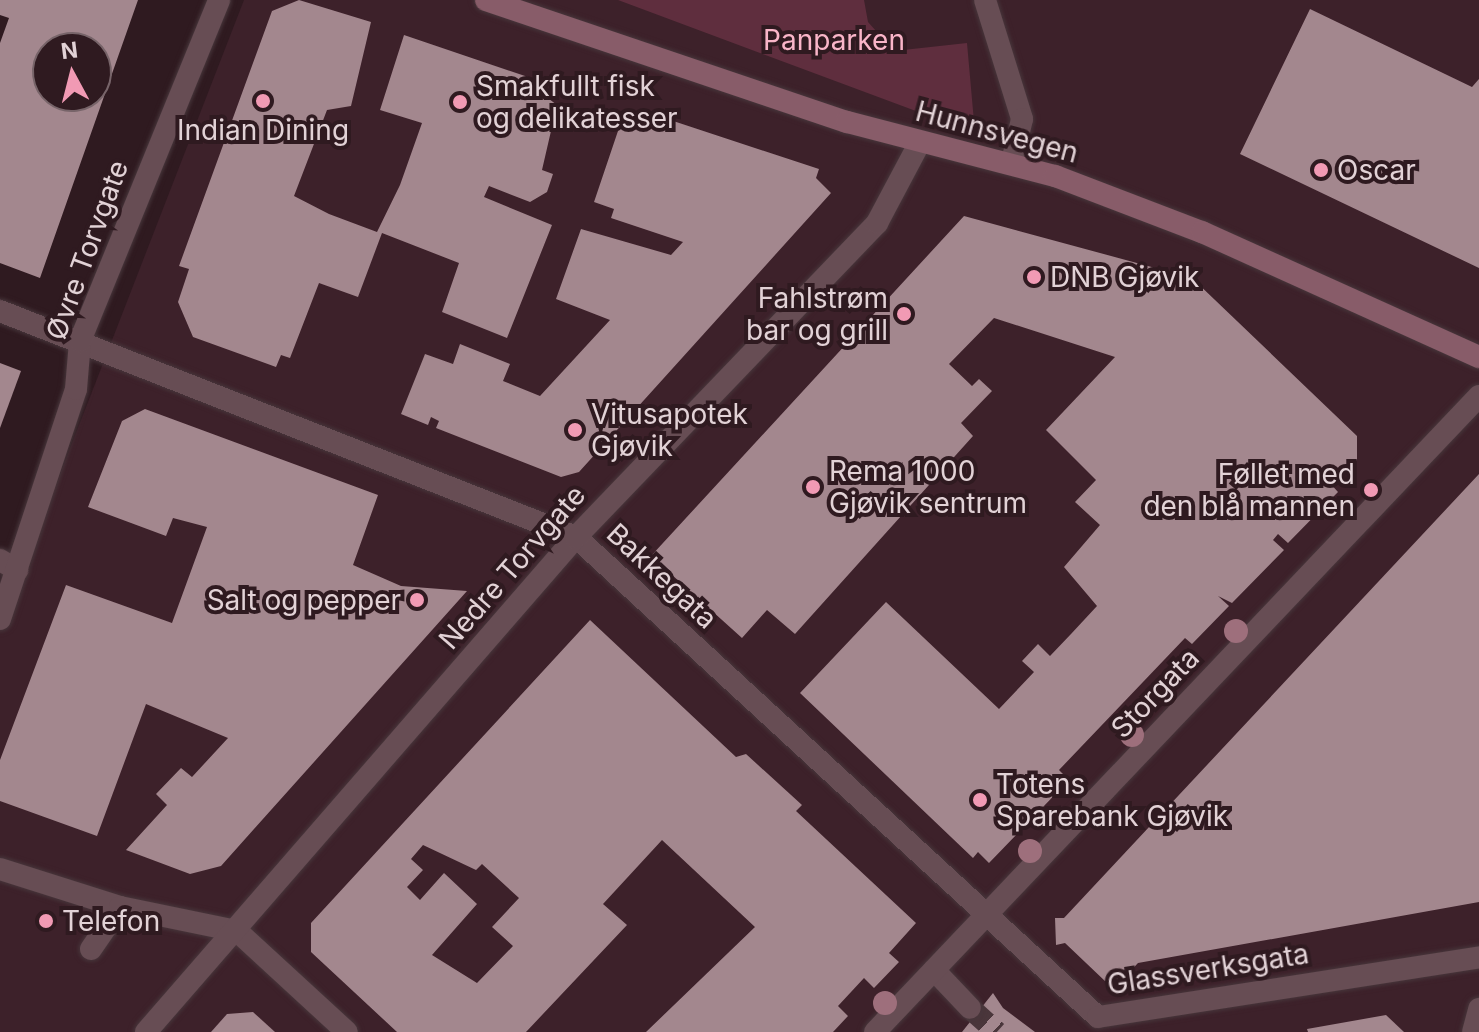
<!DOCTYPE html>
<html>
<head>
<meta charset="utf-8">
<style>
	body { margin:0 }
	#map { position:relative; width:1479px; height:1032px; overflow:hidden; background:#2f1a20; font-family:Inter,sans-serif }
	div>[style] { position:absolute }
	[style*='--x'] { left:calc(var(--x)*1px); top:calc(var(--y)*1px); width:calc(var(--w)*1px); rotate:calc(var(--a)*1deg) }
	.built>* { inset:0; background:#3d212a }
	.green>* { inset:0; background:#5f2e3e }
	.building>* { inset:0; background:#a3878e }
	.pedestrian-tunnel>* { height:22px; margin-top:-11px; transform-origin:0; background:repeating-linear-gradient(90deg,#4a363b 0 22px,transparent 0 33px) }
	.roads { filter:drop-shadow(0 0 2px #47363b) drop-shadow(0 0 2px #47363b) }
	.service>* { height:22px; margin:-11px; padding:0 11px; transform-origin:11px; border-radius:11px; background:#674d54 }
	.pedestrian>* { height:22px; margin:-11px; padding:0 11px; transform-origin:11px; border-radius:11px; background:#674d54 }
	.minor>* { height:22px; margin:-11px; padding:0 11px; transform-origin:11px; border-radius:11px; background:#674d54 }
	.secondary>* { height:22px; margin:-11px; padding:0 11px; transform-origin:11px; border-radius:11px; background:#885c69 }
	.trees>* { width:24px; height:24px; margin:-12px; border-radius:50%; background:#9e6f7c }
	.dots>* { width:22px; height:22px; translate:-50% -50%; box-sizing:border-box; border:4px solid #2f1a20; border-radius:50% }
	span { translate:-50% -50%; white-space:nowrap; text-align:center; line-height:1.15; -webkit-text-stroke:8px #2f1a20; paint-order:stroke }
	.park-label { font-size:28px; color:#f9b5c8 }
	.poi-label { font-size:28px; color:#e2d2d6 }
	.left { translate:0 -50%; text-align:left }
	.right { translate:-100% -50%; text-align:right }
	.street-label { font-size:28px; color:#e2d2d6 }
	.north { position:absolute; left:32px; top:32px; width:80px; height:80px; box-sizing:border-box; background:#2f1a20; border:2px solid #776469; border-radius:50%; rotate:353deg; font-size:22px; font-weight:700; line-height:32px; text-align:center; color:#e2d2d6 }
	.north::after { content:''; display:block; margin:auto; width:28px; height:36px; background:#f19ab4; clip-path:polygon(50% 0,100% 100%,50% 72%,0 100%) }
</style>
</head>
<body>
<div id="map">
	<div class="built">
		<div style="clip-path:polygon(244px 0,1479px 0,1479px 1032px,0 1032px,0 629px)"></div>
	</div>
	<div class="green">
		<div style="clip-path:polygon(618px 0,864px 0,868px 22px,894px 51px,967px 43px,975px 133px)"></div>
	</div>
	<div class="building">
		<div style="clip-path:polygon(evenodd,0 0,138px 0,40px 278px,0 263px,0 43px,9px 18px,0 15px,0 0,48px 48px,96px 48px,96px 96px,48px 96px,48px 48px)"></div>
		<div style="clip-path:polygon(299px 0,371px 22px,351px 106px,327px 110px,294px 196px,329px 214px,377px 232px,400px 185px,422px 123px,380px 110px,404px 35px,534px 79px,532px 86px,557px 105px,542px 170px,553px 174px,547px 192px,530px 202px,489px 186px,484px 197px,552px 225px,507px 338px,442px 312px,459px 263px,382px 233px,358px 297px,319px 283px,290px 358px,281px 355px,276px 367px,193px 337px,178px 302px,189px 269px,179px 266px,272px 11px)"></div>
		<div style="clip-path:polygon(1310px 9px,1472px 87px,1479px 79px,1479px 268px,1240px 154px)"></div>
		<div style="clip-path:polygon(649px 113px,819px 169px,816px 178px,831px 193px,579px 472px,561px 477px,436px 428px,439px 421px,431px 417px,428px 425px,401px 414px,425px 354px,453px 364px,460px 344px,510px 364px,503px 381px,540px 396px,610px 320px,556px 299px,581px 229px,671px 255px,683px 242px,611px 218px,614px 209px,594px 202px,620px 125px,635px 130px)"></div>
		<div style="clip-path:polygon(964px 216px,1192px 278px,1357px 436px,1357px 460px,1328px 481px,1338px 492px,1288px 543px,1278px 534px,1273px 540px,1284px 550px,1232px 603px,1218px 596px,1229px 606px,1192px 644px,1185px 638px,1059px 770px,1069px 780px,989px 863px,978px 852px,973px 858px,800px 693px,886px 602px,999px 709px,1034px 672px,1022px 661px,1038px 644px,1050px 656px,1071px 634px,1097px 606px,1064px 567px,1100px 525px,1075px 502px,1096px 480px,1046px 430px,1115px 357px,994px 318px,949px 364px,972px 386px,979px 379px,992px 391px,961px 423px,973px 436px,795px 634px,767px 610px,742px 638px,651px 556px)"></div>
		<div style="clip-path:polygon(0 363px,21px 371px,0 428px)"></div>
		<div style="clip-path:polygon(145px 409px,378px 495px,353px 565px,401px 586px,467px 591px,221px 866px,190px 874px,126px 850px,167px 805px,156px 794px,181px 768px,192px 777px,228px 738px,146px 704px,97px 836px,0 801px,0 760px,66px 585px,172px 623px,207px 527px,173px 518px,166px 536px,88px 507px,122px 421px)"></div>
		<div style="clip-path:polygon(1479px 474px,1479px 902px,1138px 963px,1123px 979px,1106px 982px,1065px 943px,1056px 945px,1055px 918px,1064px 918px)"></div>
		<div style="clip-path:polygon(evenodd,590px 620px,736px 757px,746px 754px,802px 805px,796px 811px,916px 923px,889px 953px,899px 962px,874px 988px,864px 978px,838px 1006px,848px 1016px,833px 1032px,646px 1032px,755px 927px,662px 840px,603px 904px,627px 925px,526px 1032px,397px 1032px,311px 952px,311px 923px,590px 620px,423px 845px,476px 870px,482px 864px,519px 898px,492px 927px,513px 946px,477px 983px,432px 955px,477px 904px,444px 873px,420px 900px,407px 887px,423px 870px,411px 859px,423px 845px)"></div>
		<div style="clip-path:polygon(44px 916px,52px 918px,49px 926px,41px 924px)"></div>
		<div style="clip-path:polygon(993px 993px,1003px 1008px,1035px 1032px,962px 1032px)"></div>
		<div style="clip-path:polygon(253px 1012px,275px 1032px,211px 1032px,227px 1014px)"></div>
		<div style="clip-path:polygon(1386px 1015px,1404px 1032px,1308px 1032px,1307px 1029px)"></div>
	</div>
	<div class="pedestrian-tunnel">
		<div style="--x:970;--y:1008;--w:36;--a:42"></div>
	</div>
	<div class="roads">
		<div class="service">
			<div style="--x:0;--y:560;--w:20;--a:30"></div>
			<div style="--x:91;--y:949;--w:51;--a:-55.4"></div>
		</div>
		<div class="pedestrian">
			<div style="--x:934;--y:970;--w:52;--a:46.5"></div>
			<div style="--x:875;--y:1032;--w:877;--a:-46.48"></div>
		</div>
		<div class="minor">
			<div style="--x:985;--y:0;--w:125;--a:72.7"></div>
			<div style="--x:1022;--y:119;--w:44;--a:103.1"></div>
			<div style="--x:0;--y:311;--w:619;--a:21.42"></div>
			<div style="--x:576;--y:537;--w:709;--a:42.6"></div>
			<div style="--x:1098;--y:1017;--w:386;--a:-8.9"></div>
			<div style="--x:0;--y:619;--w:242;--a:-71.7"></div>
			<div style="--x:76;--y:389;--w:48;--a:-85.2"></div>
			<div style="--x:80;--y:341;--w:368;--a:-67.8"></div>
			<div style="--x:0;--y:869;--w:126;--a:17.6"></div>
			<div style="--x:120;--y:907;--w:119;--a:11.6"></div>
			<div style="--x:237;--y:931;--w:149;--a:42.6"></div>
			<div style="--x:146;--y:1032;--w:656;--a:-49.02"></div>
			<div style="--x:576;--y:537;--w:435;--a:-46.2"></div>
			<div style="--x:877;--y:223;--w:89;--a:-62"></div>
			<div style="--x:1473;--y:1032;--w:24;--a:-75"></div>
		</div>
		<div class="secondary">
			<div style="--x:486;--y:0;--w:381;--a:18.7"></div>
			<div style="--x:847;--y:122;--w:215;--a:14.6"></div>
			<div style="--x:1055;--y:176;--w:157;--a:20.9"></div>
			<div style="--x:1202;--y:232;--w:304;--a:24.3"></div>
		</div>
	</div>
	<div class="trees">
		<div style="left:1236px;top:631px"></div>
		<div style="left:1132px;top:735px"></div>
		<div style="left:1030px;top:851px"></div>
		<div style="left:885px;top:1003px"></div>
	</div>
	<div class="dots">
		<div style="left:263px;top:101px;background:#f19ab4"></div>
		<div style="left:460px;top:102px;background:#f19ab4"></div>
		<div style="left:1321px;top:170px;background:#f19ab4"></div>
		<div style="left:1034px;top:277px;background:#f19ab4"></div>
		<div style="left:904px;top:314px;background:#f19ab4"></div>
		<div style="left:575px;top:430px;background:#f19ab4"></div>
		<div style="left:813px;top:487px;background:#f19ab4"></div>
		<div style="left:1371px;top:490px;background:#f19ab4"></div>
		<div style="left:417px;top:600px;background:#f19ab4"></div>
		<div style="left:980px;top:800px;background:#f19ab4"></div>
		<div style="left:46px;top:921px;background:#f19ab4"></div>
	</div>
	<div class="park-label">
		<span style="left:834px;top:40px">Panparken</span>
	</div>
	<div class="poi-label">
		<span class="left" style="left:476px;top:102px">Smakfullt fisk<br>og delikatesser</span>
		<span style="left:263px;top:130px">Indian Dining</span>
		<span class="left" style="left:1337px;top:170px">Oscar</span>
		<span class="left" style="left:1050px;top:277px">DNB Gjøvik</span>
		<span class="right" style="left:888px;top:314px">Fahlstrøm<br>bar og grill</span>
		<span class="left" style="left:591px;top:430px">Vitusapotek<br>Gjøvik</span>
		<span class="left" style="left:829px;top:487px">Rema 1000<br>Gjøvik sentrum</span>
		<span class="right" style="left:1355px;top:490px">Føllet med<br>den blå mannen</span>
		<span class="right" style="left:401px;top:600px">Salt og pepper</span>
		<span class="left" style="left:996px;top:800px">Totens<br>Sparebank Gjøvik</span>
		<span class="left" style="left:62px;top:921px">Telefon</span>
	</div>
	<div class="street-label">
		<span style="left:997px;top:132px;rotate:15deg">Hunnsvegen</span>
		<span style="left:87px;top:250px;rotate:-70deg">Øvre Torvgate</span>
		<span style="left:512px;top:567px;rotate:-49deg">Nedre Torvgate</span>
		<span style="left:662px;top:576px;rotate:43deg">Bakkegata</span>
		<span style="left:1155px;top:693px;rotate:-46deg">Storgata</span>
		<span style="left:1208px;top:969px;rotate:-9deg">Glassverksgata</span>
	</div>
	<div class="north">N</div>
</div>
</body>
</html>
